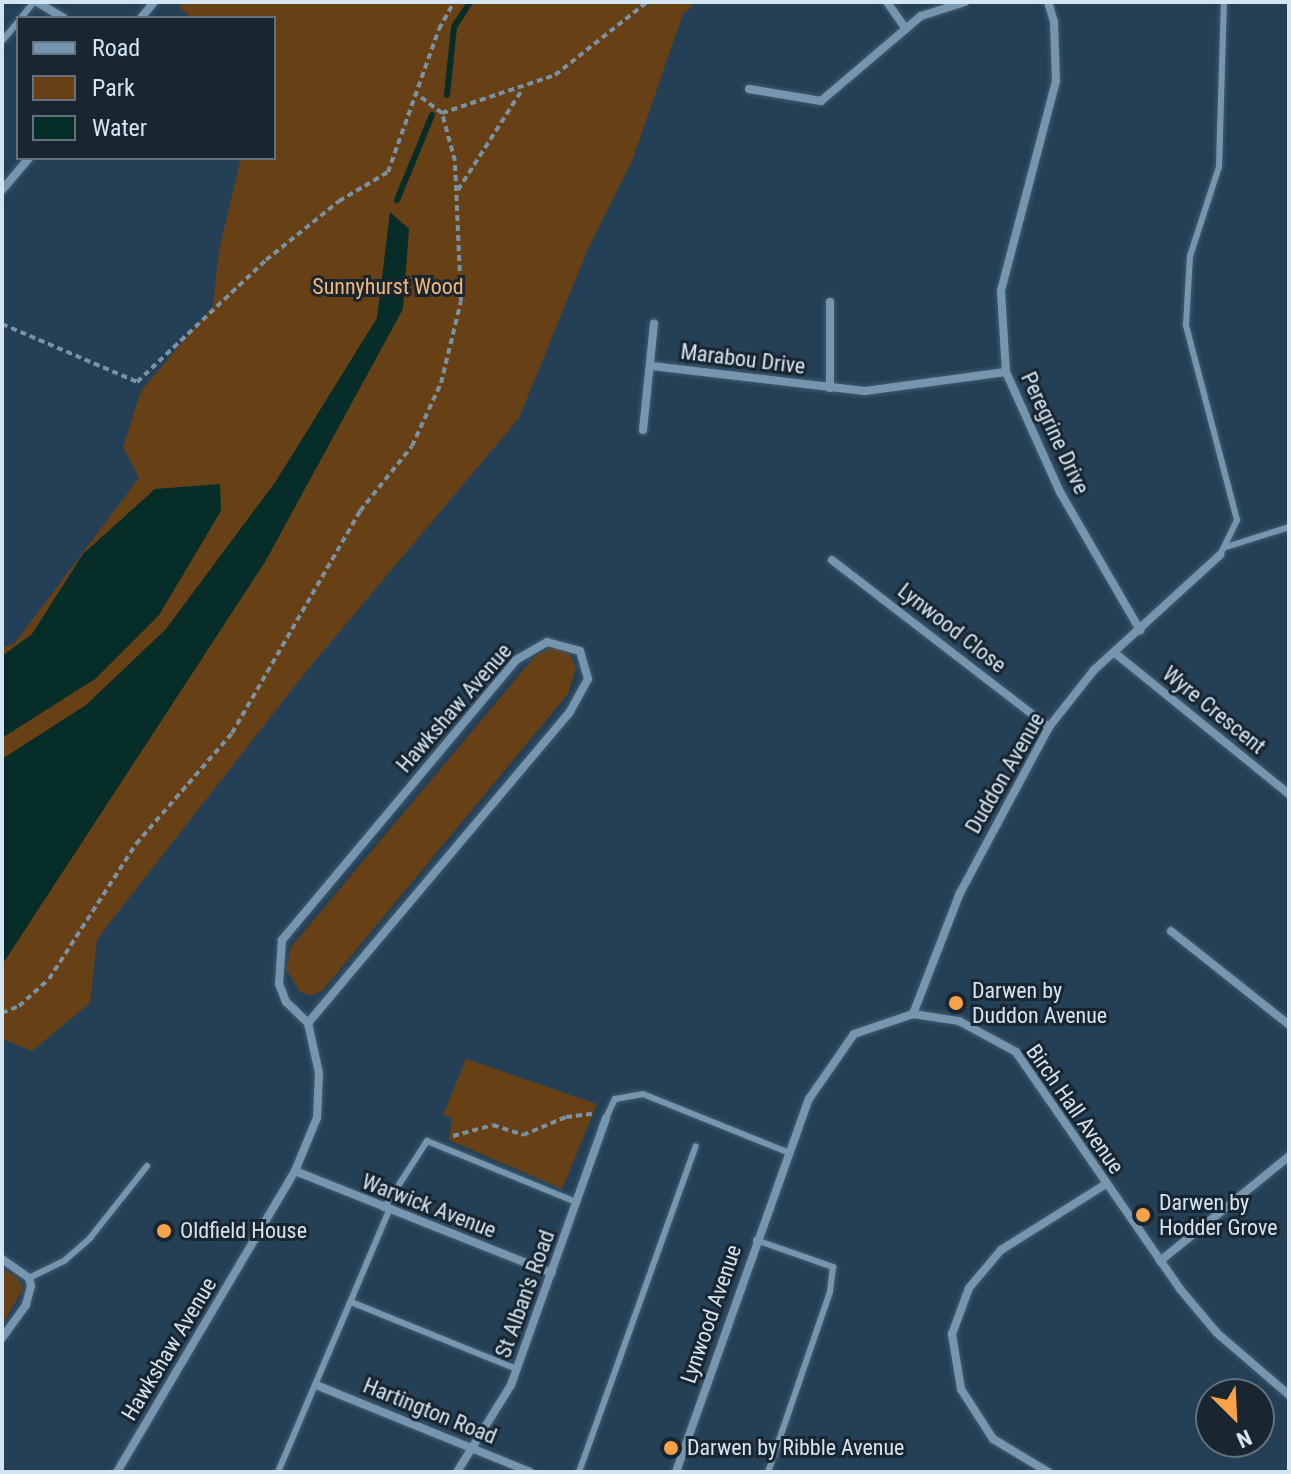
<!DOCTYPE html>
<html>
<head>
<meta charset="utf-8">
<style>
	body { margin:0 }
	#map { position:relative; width:1291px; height:1474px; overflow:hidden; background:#234057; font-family:"Roboto Condensed",sans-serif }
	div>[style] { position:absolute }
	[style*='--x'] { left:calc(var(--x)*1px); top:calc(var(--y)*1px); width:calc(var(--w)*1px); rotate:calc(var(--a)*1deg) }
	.green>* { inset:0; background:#674016 }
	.water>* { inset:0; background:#072d28 }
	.stream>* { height:6px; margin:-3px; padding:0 3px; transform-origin:3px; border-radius:3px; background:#072d28 }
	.path>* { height:4px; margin-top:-2px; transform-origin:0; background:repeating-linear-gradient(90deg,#7b92a5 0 6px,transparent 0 10px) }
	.roads { filter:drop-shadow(0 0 2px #425b6e) drop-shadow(0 0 2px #425b6e) }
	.lane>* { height:6px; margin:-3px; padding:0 3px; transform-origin:3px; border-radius:3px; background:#7696b0 }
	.street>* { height:8px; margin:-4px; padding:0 4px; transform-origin:4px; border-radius:4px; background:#7696b0 }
	.dots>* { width:22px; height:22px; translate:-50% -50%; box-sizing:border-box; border:4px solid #192630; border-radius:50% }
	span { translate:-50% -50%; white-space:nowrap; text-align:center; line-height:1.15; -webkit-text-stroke:6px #192630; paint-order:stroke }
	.park-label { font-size:22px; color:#f6b578 }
	.street-label { font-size:22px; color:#d3e4f2 }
	.poi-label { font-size:22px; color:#d3e4f2 }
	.left { translate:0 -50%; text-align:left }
	.frame { position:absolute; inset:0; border:4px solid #d3e4f2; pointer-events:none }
	.legend { position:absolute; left:16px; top:16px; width:260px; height:144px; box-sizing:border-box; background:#192630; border:2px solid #63727e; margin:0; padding:10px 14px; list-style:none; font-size:24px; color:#d3e4f2 }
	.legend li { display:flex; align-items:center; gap:16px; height:40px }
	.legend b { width:40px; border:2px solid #63727e }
	.north { position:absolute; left:1195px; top:1378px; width:80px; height:80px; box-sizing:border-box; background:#192630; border:2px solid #63727e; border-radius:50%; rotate:156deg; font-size:22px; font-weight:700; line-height:32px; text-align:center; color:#d3e4f2 }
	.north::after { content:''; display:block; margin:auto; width:28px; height:36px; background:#f7a148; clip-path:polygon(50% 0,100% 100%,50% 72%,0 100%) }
</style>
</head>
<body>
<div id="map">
	<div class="green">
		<div style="clip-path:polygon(184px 2px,696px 2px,683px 14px,632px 161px,588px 249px,519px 418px,305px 673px,97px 939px,90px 1003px,32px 1051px,2px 1039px,2px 647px,14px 644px,139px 478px,123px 447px,141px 391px,213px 306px,219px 250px,241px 158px,274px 158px,274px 18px,192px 18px,179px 8px)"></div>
		<div style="clip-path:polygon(553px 647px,570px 655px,576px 668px,568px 694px,322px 991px,310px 996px,299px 991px,286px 969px,291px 947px,536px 655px)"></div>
		<div style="clip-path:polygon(466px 1059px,597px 1104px,562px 1189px,449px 1140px,452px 1118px,443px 1115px)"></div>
		<div style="clip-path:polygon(2px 1269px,17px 1277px,23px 1289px,2px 1325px)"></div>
	</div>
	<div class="water">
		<div style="clip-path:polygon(390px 212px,409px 229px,403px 309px,265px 562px,2px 965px,2px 759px,86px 705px,166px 629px,276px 481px,377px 318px)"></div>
		<div style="clip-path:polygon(220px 484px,221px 511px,159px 615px,95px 679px,2px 738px,2px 656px,32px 634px,83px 554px,155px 489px)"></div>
	</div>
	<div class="stream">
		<div style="--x:447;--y:95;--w:68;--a:-84.1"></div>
		<div style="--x:454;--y:27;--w:30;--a:-57"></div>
		<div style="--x:397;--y:200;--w:92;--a:-67.6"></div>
	</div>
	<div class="path">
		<div style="--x:442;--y:113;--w:119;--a:-18.6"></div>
		<div style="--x:555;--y:75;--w:117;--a:-38.4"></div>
		<div style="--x:458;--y:190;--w:119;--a:-57.4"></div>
		<div style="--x:2;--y:324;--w:147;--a:23.2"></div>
		<div style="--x:137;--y:382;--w:178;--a:-43.4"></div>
		<div style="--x:266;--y:260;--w:94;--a:-38.9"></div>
		<div style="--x:339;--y:201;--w:57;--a:-30.6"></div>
		<div style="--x:388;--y:172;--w:152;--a:-70.4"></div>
		<div style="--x:439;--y:29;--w:31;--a:-61"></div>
		<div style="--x:2;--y:1013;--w:18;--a:-22"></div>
		<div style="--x:19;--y:1006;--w:40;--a:-42"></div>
		<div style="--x:49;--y:979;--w:161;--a:-57.2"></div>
		<div style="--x:136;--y:844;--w:147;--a:-49.1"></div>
		<div style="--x:232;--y:733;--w:256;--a:-60"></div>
		<div style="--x:360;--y:511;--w:83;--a:-51.3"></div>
		<div style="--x:412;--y:446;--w:69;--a:-65.3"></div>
		<div style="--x:441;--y:383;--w:84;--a:-76.3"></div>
		<div style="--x:461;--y:301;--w:140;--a:-92.5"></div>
		<div style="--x:455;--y:161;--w:50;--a:-105.2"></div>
		<div style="--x:442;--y:113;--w:31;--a:-143"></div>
		<div style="--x:453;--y:1136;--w:41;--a:-15.4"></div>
		<div style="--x:493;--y:1125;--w:32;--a:18"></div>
		<div style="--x:523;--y:1135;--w:47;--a:-22.7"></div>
		<div style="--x:566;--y:1117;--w:26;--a:-7"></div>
	</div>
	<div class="roads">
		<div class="lane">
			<div style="--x:21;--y:18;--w:21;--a:-51"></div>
			<div style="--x:2;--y:41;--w:25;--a:-50"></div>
			<div style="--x:1226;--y:547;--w:66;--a:-17.6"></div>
			<div style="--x:1220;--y:555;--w:39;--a:-64"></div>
			<div style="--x:1237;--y:520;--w:202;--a:-104.7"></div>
			<div style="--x:1186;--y:325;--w:69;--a:-86.7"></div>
			<div style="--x:1190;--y:256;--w:94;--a:-72"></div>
			<div style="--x:1219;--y:167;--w:165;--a:-88.3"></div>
			<div style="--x:606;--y:1118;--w:21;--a:-65"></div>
			<div style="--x:615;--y:1099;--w:28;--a:-10"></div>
			<div style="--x:643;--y:1094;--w:158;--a:21.9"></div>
			<div style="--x:384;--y:1208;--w:80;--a:-57.3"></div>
			<div style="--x:427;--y:1141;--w:161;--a:22.3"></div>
			<div style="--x:756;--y:1240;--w:82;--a:19.3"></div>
			<div style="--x:833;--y:1267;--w:25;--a:97"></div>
			<div style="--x:830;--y:1292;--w:190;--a:109"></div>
			<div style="--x:29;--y:1278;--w:39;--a:-26"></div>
			<div style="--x:64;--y:1261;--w:35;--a:-41"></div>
			<div style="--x:90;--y:1238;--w:92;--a:-51.6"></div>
			<div style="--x:351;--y:1302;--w:179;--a:22"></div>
			<div style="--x:278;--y:1472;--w:284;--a:-67"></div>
			<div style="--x:579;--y:1472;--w:346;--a:-70.3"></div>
		</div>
		<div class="street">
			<div style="--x:37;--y:2;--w:31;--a:31"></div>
			<div style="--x:887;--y:2;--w:33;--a:55"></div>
			<div style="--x:1048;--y:2;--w:21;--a:73"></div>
			<div style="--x:1054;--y:22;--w:59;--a:88.1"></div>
			<div style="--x:1056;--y:81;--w:217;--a:104.7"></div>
			<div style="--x:1001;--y:291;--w:81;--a:86.5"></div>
			<div style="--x:1006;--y:372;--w:132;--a:65.8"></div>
			<div style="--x:1060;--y:492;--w:160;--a:59.9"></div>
			<div style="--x:141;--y:18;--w:21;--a:-51"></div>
			<div style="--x:749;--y:89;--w:73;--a:9.5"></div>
			<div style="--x:821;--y:101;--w:131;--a:-40.4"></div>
			<div style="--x:921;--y:16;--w:46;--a:-17.7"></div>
			<div style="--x:2;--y:190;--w:42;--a:-49.8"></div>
			<div style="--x:830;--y:302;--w:86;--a:90"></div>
			<div style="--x:652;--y:366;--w:214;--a:6.7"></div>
			<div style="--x:865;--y:391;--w:142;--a:-7.7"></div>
			<div style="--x:643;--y:430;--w:107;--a:-84.1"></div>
			<div style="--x:832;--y:560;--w:274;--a:37.6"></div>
			<div style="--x:1116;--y:654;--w:223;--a:39"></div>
			<div style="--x:1171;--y:931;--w:151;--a:38.5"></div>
			<div style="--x:913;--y:1014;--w:130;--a:-68.8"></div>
			<div style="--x:960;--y:893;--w:188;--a:-61.8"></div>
			<div style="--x:1049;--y:727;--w:73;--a:-51.7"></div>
			<div style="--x:1094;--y:670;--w:171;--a:-42.4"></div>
			<div style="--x:295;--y:1171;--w:276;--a:21.7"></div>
			<div style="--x:2;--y:1259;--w:33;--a:35"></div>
			<div style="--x:29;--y:1278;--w:8;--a:76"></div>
			<div style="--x:31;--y:1286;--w:20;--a:105"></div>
			<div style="--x:26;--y:1305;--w:41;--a:126"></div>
			<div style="--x:1160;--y:1261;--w:166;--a:-39.1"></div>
			<div style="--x:316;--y:1385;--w:231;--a:22.1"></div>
			<div style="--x:117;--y:1472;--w:350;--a:-59.4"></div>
			<div style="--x:295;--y:1171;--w:57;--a:-67.5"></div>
			<div style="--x:317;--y:1118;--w:45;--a:-87.5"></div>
			<div style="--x:319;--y:1073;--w:51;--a:-102.4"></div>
			<div style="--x:308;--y:1023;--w:30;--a:-136"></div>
			<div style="--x:286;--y:1002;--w:19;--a:-111"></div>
			<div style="--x:279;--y:984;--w:44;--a:-86.1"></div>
			<div style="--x:282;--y:940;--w:365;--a:-50.1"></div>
			<div style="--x:516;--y:660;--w:36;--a:-30"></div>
			<div style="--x:547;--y:642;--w:34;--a:15"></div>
			<div style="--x:580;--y:651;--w:29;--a:74"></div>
			<div style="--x:588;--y:679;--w:39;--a:119"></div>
			<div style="--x:569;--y:713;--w:405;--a:130.1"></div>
			<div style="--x:457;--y:1472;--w:102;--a:-58.2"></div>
			<div style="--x:511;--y:1385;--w:283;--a:-70.4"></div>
			<div style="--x:676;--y:1472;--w:396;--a:-70.4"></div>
			<div style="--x:809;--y:1099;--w:79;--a:-55.3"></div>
			<div style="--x:854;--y:1034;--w:62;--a:-18.7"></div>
			<div style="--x:913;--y:1014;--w:47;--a:8.7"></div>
			<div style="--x:959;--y:1021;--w:65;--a:28.5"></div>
			<div style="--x:1016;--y:1052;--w:288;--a:55.3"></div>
			<div style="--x:1180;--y:1289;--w:57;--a:49.9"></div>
			<div style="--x:1217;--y:1333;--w:95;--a:40.7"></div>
			<div style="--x:1048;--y:1472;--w:64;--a:-149"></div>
			<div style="--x:993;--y:1439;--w:59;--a:-122.6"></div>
			<div style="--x:961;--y:1389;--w:56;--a:-99.3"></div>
			<div style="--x:952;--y:1334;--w:49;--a:-69.7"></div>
			<div style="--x:969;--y:1288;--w:50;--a:-49.9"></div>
			<div style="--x:1001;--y:1250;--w:124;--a:-32.2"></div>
		</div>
	</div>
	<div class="dots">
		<div style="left:956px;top:1003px;background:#f7a148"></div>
		<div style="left:1143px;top:1215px;background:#f7a148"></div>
		<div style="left:164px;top:1231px;background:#f7a148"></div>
		<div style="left:671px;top:1448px;background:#f7a148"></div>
	</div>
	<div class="park-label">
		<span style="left:388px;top:287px">Sunnyhurst Wood</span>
	</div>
	<div class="street-label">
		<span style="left:743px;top:359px;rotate:7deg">Marabou Drive</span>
		<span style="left:1055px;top:433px;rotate:65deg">Peregrine Drive</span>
		<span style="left:952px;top:628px;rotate:38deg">Lynwood Close</span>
		<span style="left:454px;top:708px;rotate:-49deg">Hawkshaw Avenue</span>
		<span style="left:1214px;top:710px;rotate:39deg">Wyre Crescent</span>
		<span style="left:1005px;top:773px;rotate:-60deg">Duddon Avenue</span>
		<span style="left:1075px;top:1109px;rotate:55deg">Birch Hall Avenue</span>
		<span style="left:429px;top:1206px;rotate:21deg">Warwick Avenue</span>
		<span style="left:525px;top:1294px;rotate:-70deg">St Alban's Road</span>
		<span style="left:711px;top:1314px;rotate:-71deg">Lynwood Avenue</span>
		<span style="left:169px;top:1349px;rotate:-59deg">Hawkshaw Avenue</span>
		<span style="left:430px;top:1411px;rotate:22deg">Hartington Road</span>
	</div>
	<div class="poi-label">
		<span class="left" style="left:972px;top:1003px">Darwen by<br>Duddon Avenue</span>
		<span class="left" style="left:1159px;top:1215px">Darwen by<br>Hodder Grove</span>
		<span class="left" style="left:180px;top:1231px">Oldfield House</span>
		<span class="left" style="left:687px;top:1448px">Darwen by Ribble Avenue</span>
	</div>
	<div class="frame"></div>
	<ul class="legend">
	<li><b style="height:10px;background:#7696b0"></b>Road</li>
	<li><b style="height:22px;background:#674016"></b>Park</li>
	<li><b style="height:22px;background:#072d28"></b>Water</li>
	</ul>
	<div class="north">N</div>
</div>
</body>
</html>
